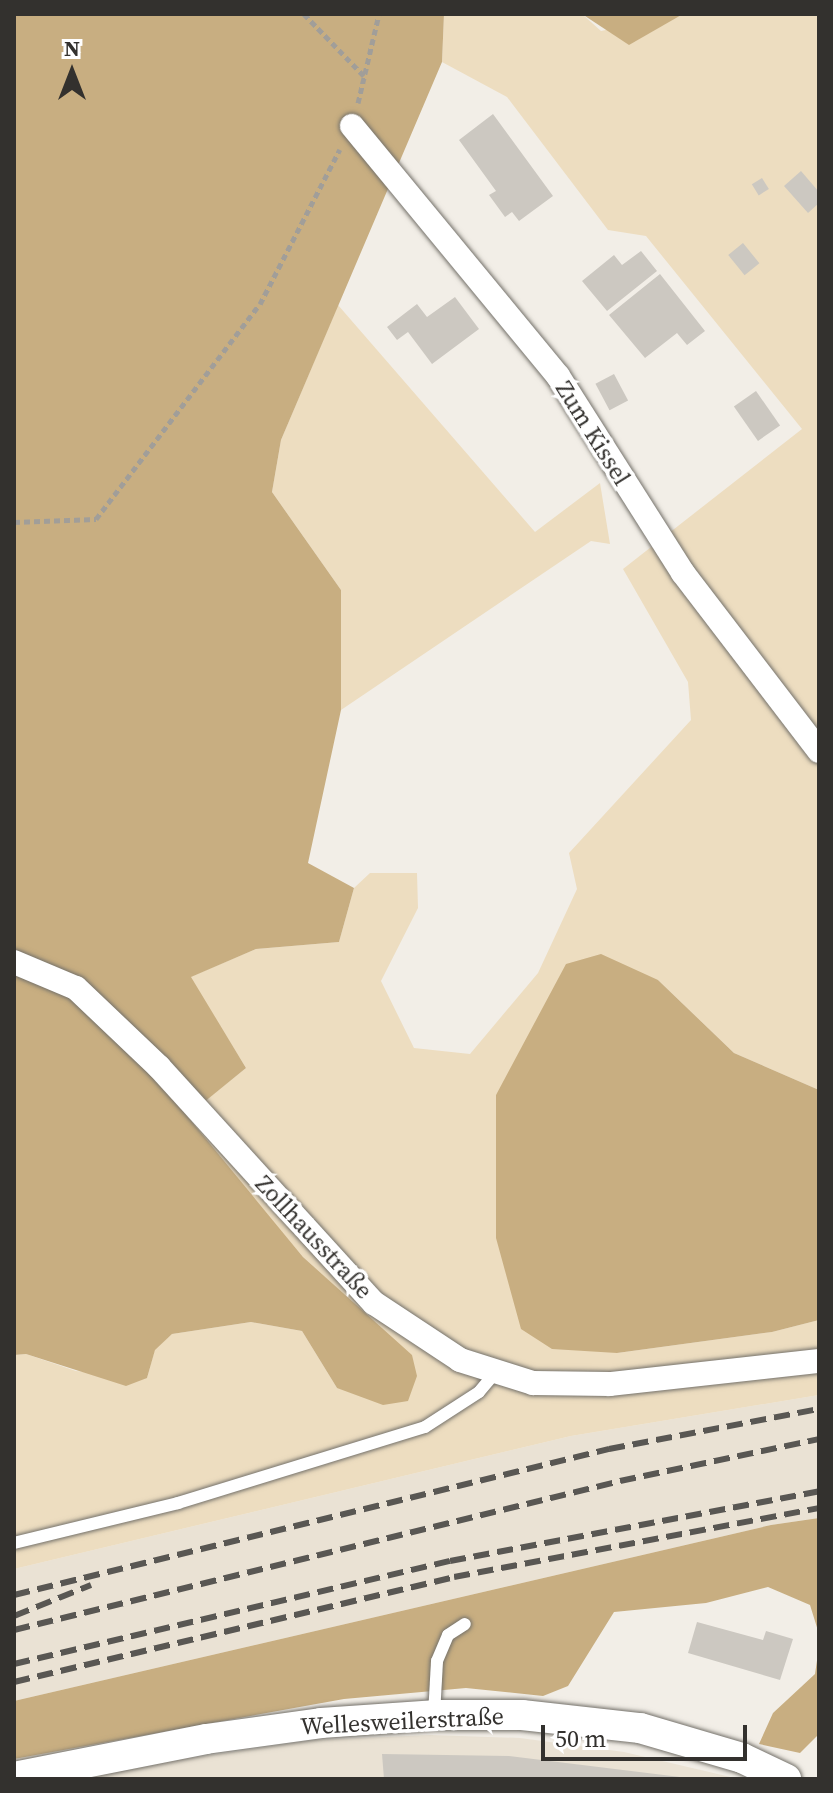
<!DOCTYPE html>
<html>
<head>
<meta charset="utf-8">
<style>
	body { margin:0 }
	#map { position:relative; width:833px; height:1793px; overflow:hidden; background:#f2eee7; font-family:"Source Serif 4",serif }
	div>[style] { position:absolute }
	[style*='--x'] { left:calc(var(--x)*1px); top:calc(var(--y)*1px); width:calc(var(--w)*1px); rotate:calc(var(--a)*1deg) }
	.built>* { inset:0; background:#eae2d4 }
	.green>* { inset:0; background:#edddc0 }
	.forest>* { inset:0; background:#c8ae81 }
	.building>* { inset:0; background:#ccc8c1; transform-origin:0 0 }
	.path>* { height:5px; margin-top:-2.5px; transform-origin:0; background:repeating-linear-gradient(90deg,#a19e99 0 6px,transparent 0 10px) }
	.roads { filter:drop-shadow(0 0 2px #74716a) drop-shadow(0 0 2px #74716a) }
	.service>* { height:12px; margin:-6px; padding:0 6px; transform-origin:6px; border-radius:6px; background:#fff }
	.minor>* { height:24px; margin:-12px; padding:0 12px; transform-origin:12px; border-radius:12px; background:#fff }
	.tertiary>* { height:30px; margin:-15px; padding:0 15px; transform-origin:15px; border-radius:15px; background:#fff }
	.rail>* { height:6px; margin-top:-3px; transform-origin:0; background:repeating-linear-gradient(90deg,#595753 0 16px,transparent 0 24px) }
	span { translate:-50% -50%; white-space:nowrap; text-align:center; line-height:1.15; -webkit-text-stroke:7px #fff; paint-order:stroke }
	.street-label { font-size:24px; color:#33312e }
	.frame { position:absolute; inset:0; border:16px solid #33312e; pointer-events:none }
	.north { position:absolute; left:32px; top:32px; width:80px; height:80px; -webkit-text-stroke:6px #fff; paint-order:stroke; rotate:0deg; font-size:22px; font-weight:700; line-height:32px; text-align:center; color:#33312e }
	.north::after { content:''; display:block; margin:auto; width:28px; height:36px; background:#33312e; clip-path:polygon(50% 0,100% 100%,50% 72%,0 100%) }
	.scale { position:absolute; left:541px; top:1725px; width:206px; height:36px; box-sizing:border-box; border:4px solid #33312e; border-top:0; padding-left:10px; font-size:24px; line-height:28px; white-space:nowrap; color:#33312e; -webkit-text-stroke:6px #fff; paint-order:stroke }
</style>
</head>
<body>
<div id="map">
	<div class="built">
		<div style="clip-path:polygon(819px 1395px,819px 1518px,771px 1525px,14px 1701px,14px 1569px,571px 1436px)"></div>
		<div style="clip-path:polygon(159px 1729px,163px 1762px,314px 1740px,430px 1735px,520px 1738px,624px 1752px,739px 1779px,14px 1779px,14px 1759px)"></div>
	</div>
	<div class="green">
		<div style="clip-path:polygon(444px 14px,582px 14px,601px 31px,683px 14px,819px 14px,819px 1090px,734px 1053px,658px 980px,496px 1095px,617px 1353px,772px 1332px,819px 1320px,819px 1395px,571px 1436px,14px 1569px,14px 1355px,26px 1354px,76px 1371px,147px 1378px,155px 1349px,172px 1334px,251px 1322px,302px 1331px,337px 1388px,411px 1355px,303px 1257px,186px 1116px,246px 1068px,190px 977px,256px 949px,339px 942px,354px 888px,370px 873px,417px 873px,418px 908px,381px 981px,414px 1048px,470px 1054px,538px 973px,577px 889px,569px 853px,691px 720px,688px 682px,623px 569px,802px 429px,646px 236px,608px 230px,507px 97px,442px 62px)"></div>
		<div style="clip-path:polygon(338px 305px,535px 532px,600px 483px,610px 544px,591px 541px,341px 710px,341px 590px,272px 492px,281px 440px)"></div>
	</div>
	<div class="forest">
		<div style="clip-path:polygon(14px 14px,444px 14px,442px 62px,281px 440px,272px 492px,341px 590px,341px 710px,308px 863px,354px 888px,339px 942px,256px 949px,191px 977px,246px 1068px,187px 1116px,303px 1257px,412px 1355px,417px 1376px,408px 1401px,383px 1405px,337px 1388px,302px 1331px,251px 1322px,172px 1334px,155px 1350px,147px 1378px,126px 1386px,26px 1354px,14px 1355px)"></div>
		<div style="clip-path:polygon(582px 14px,683px 14px,629px 45px)"></div>
		<div style="clip-path:polygon(601px 954px,658px 980px,734px 1053px,819px 1090px,819px 1320px,772px 1332px,617px 1353px,552px 1349px,521px 1329px,496px 1238px,496px 1095px,566px 964px)"></div>
		<div style="clip-path:polygon(819px 1518px,819px 1634px,810px 1605px,768px 1587px,706px 1603px,614px 1612px,568px 1686px,543px 1696px,466px 1688px,344px 1699px,14px 1759px,14px 1701px,771px 1525px)"></div>
		<div style="clip-path:polygon(819px 1647px,819px 1734px,800px 1753px,759px 1744px,773px 1713px,815px 1674px)"></div>
	</div>
	<div class="building">
		<div style="clip-path:polygon(493px 114px,553px 196px,519px 221px,512px 212px,505px 217px,489px 195px,496px 191px,459px 140px)"></div>
		<div style="clip-path:polygon(801px 171px,819px 192px,819px 203px,808px 213px,784px 186px)"></div>
		<div style="left:762px;top:178px;width:13px;height:12px;rotate:58deg"></div>
		<div style="left:743px;top:243px;width:26px;height:19px;rotate:51deg"></div>
		<div style="clip-path:polygon(641px 251px,657px 271px,607px 311px,582px 281px,614px 255px,622px 265px)"></div>
		<div style="clip-path:polygon(660px 274px,705px 331px,687px 345px,677px 333px,645px 358px,609px 315px)"></div>
		<div style="clip-path:polygon(455px 297px,479px 329px,432px 364px,408px 332px,397px 340px,387px 327px,417px 304px,427px 317px)"></div>
		<div style="left:614px;top:374px;width:30px;height:21px;rotate:62deg"></div>
		<div style="left:756px;top:391px;width:42px;height:27px;rotate:55deg"></div>
		<div style="clip-path:polygon(697px 1622px,763px 1640px,766px 1631px,793px 1639px,780px 1680px,688px 1653px)"></div>
		<div style="clip-path:polygon(382px 1754px,509px 1756px,680px 1777px,384px 1779px)"></div>
	</div>
	<div class="path">
		<div style="--x:304;--y:14;--w:86;--a:45.9"></div>
		<div style="--x:358;--y:103;--w:91;--a:-76.7"></div>
		<div style="--x:14;--y:522;--w:82;--a:-2.1"></div>
		<div style="--x:96;--y:519;--w:270;--a:-52.7"></div>
		<div style="--x:260;--y:304;--w:174;--a:-62.7"></div>
	</div>
	<div class="roads">
		<div class="service">
			<div style="--x:14;--y:1543;--w:169;--a:-13.7"></div>
			<div style="--x:178;--y:1503;--w:258;--a:-17.1"></div>
			<div style="--x:425;--y:1427;--w:64;--a:-32.9"></div>
			<div style="--x:479;--y:1392;--w:26;--a:-50"></div>
			<div style="--x:434;--y:1715;--w:54;--a:-86.8"></div>
			<div style="--x:437;--y:1661;--w:28;--a:-67"></div>
			<div style="--x:448;--y:1635;--w:20;--a:-33"></div>
		</div>
		<div class="minor">
			<div style="--x:352;--y:126;--w:324;--a:50.5"></div>
			<div style="--x:558;--y:376;--w:233;--a:57.6"></div>
			<div style="--x:683;--y:573;--w:224;--a:52.6"></div>
			<div style="--x:14;--y:962;--w:67;--a:22.8"></div>
			<div style="--x:76;--y:988;--w:115;--a:43.6"></div>
			<div style="--x:159;--y:1067;--w:319;--a:47.7"></div>
			<div style="--x:374;--y:1303;--w:103;--a:33.5"></div>
			<div style="--x:460;--y:1360;--w:77;--a:17.5"></div>
			<div style="--x:533;--y:1383;--w:77;--a:0.7"></div>
			<div style="--x:610;--y:1384;--w:210;--a:-6.3"></div>
		</div>
		<div class="tertiary">
			<div style="--x:14;--y:1777;--w:196;--a:-11.2"></div>
			<div style="--x:206;--y:1739;--w:116;--a:-7.9"></div>
			<div style="--x:321;--y:1723;--w:113;--a:-4"></div>
			<div style="--x:434;--y:1715;--w:88;--a:0"></div>
			<div style="--x:522;--y:1715;--w:119;--a:6.3"></div>
			<div style="--x:640;--y:1728;--w:106;--a:16.4"></div>
			<div style="--x:742;--y:1758;--w:49;--a:25.5"></div>
		</div>
	</div>
	<div class="rail">
		<div style="--x:14;--y:1595;--w:613;--a:-13.79"></div>
		<div style="--x:609;--y:1449;--w:214;--a:-10.8"></div>
		<div style="--x:14;--y:1616;--w:83;--a:-21.9"></div>
		<div style="--x:14;--y:1630;--w:624;--a:-13.81"></div>
		<div style="--x:620;--y:1481;--w:203;--a:-11.9"></div>
		<div style="--x:14;--y:1664;--w:448;--a:-13.3"></div>
		<div style="--x:450;--y:1561;--w:376;--a:-10.7"></div>
		<div style="--x:14;--y:1682;--w:452;--a:-13.4"></div>
		<div style="--x:454;--y:1577;--w:371;--a:-10.7"></div>
	</div>
	<div class="street-label">
		<span style="left:593px;top:433px;rotate:58deg">Zum Kissel</span>
		<span style="left:314px;top:1237px;rotate:47deg">Zollhausstraße</span>
		<span style="left:402px;top:1721px;rotate:-3deg">Wellesweilerstraße</span>
	</div>
	<div class="frame"></div>
	<div class="north">N</div>
	<div class="scale">50 m</div>
</div>
</body>
</html>
